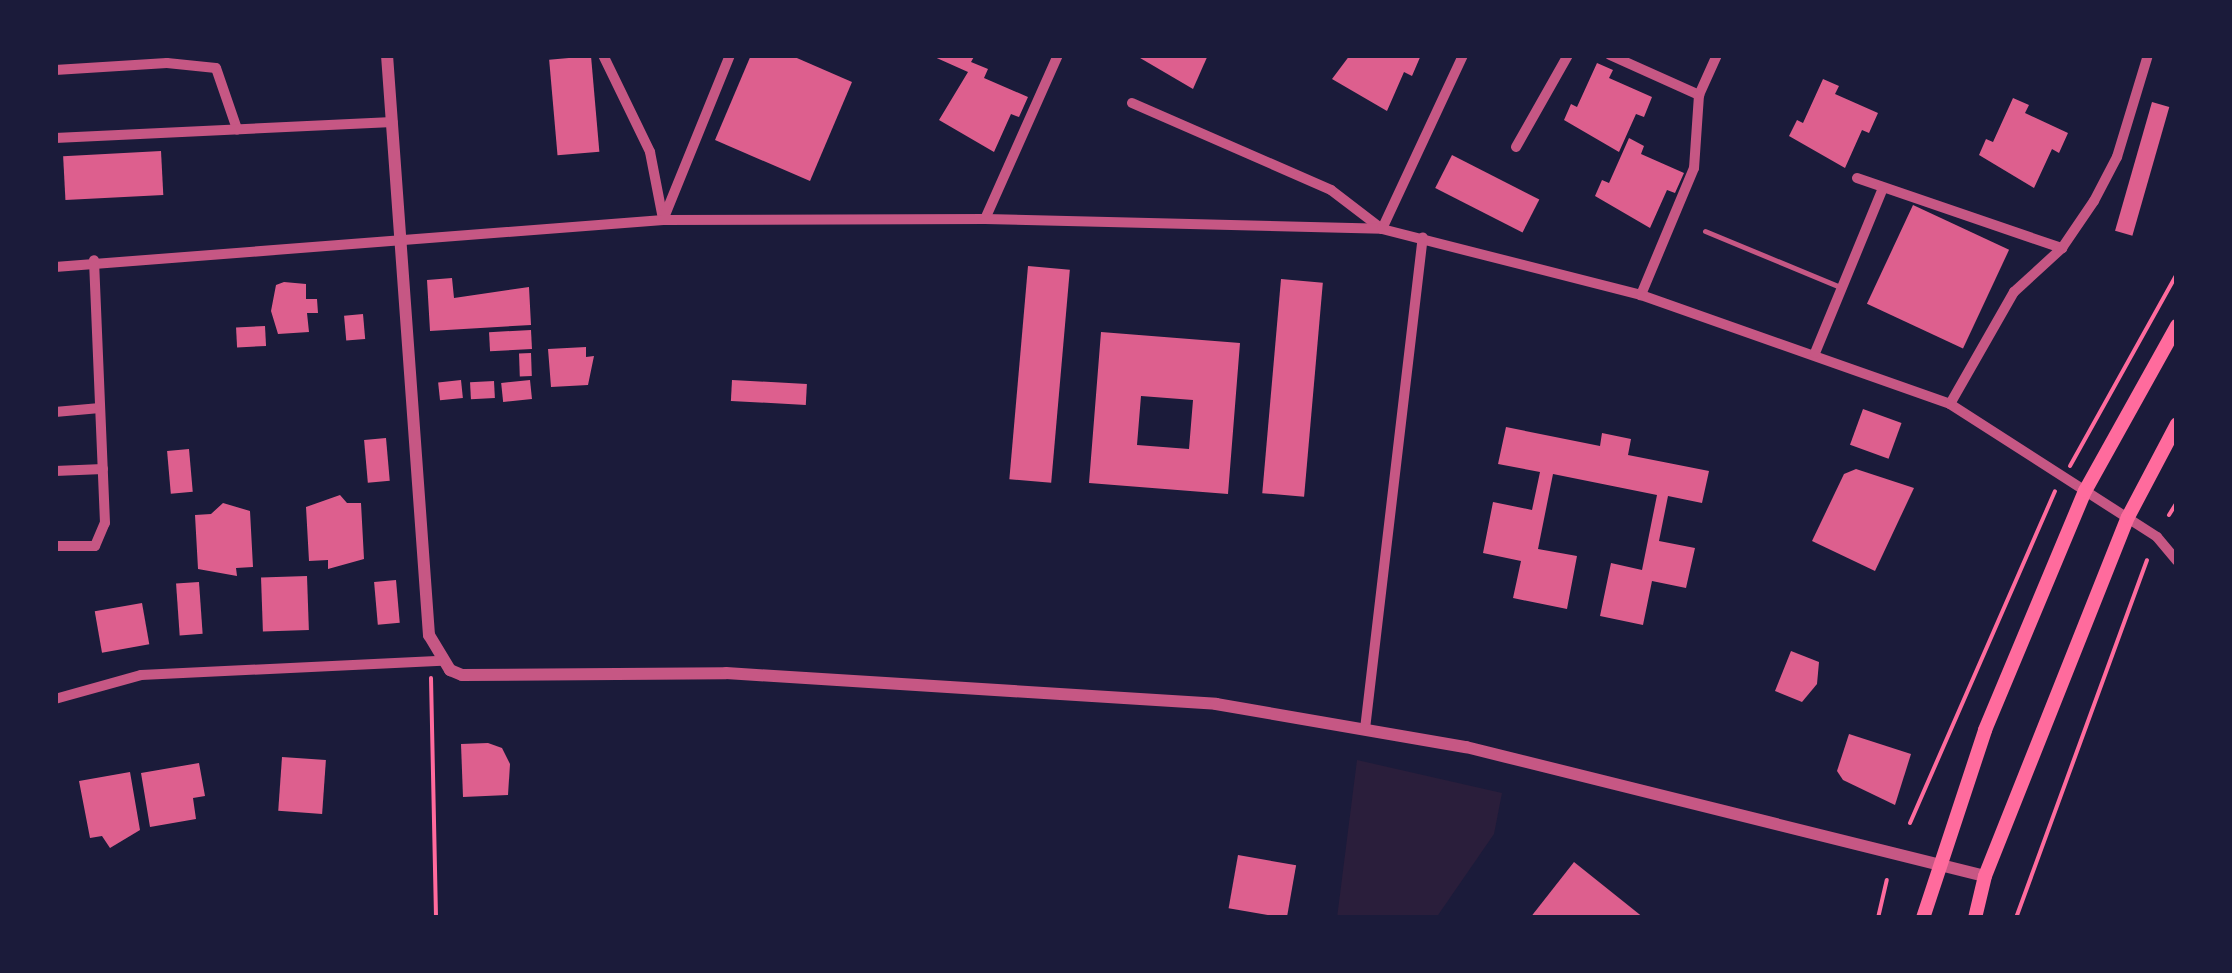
<!DOCTYPE html>
<html>
<head>
<meta charset="utf-8">
<style>
	body { margin:0 }
	#map { position:relative; width:2232px; height:973px; overflow:hidden; background:#1b1b3a; font-family:"Golos Text",sans-serif }
	div>[style] { position:absolute }
	[style*='--x'] { left:calc(var(--x)*1px); top:calc(var(--y)*1px); width:calc(var(--w)*1px); rotate:calc(var(--a)*1deg) }
	.green>* { inset:0; background:#2a1e3b }
	.building>* { inset:0; background:#dd5f8e; transform-origin:0 0 }
	.path>* { height:4px; margin:-2px; padding:0 2px; transform-origin:2px; border-radius:2px; background:#ff6b9d }
	.service>* { height:5px; margin:-2.5px; padding:0 2.5px; transform-origin:2.5px; border-radius:2.5px; background:#c65784 }
	.minor>* { height:10px; margin:-5px; padding:0 5px; transform-origin:5px; border-radius:5px; background:#c65784 }
	.tertiary>* { height:12px; margin:-6px; padding:0 6px; transform-origin:6px; border-radius:6px; background:#c65784 }
	.secondary>* { height:14px; margin:-7px; padding:0 7px; transform-origin:7px; border-radius:7px; background:#ff6b9d }
	span { translate:-50% -50%; white-space:nowrap; text-align:center; line-height:1.15; -webkit-text-stroke:10px #1b1b3a; paint-order:stroke }
	.frame { position:absolute; inset:0; border:58px solid #1b1b3a; pointer-events:none }
</style>
</head>
<body>
<div id="map">
	<div class="green">
		<div style="clip-path:polygon(1357px 760px,1502px 793px,1494px 834px,1436px 918px,1337px 918px)"></div>
	</div>
	<div class="building">
		<div style="clip-path:polygon(751px 55px,790px 55px,852px 82px,810px 181px,715px 140px)"></div>
		<div style="clip-path:polygon(930px 55px,975px 55px,971px 62px,988px 69px,984px 78px,1028px 97px,1019px 117px,1011px 114px,994px 152px,939px 120px,968px 72px)"></div>
		<div style="clip-path:polygon(1135px 55px,1208px 55px,1193px 89px)"></div>
		<div style="clip-path:polygon(1350px 55px,1421px 55px,1412px 76px,1404px 72px,1387px 111px,1332px 79px)"></div>
		<div style="left:591px;top:56px;width:96px;height:42px;rotate:85deg"></div>
		<div style="clip-path:polygon(1597px 63px,1613px 70px,1609px 78px,1652px 97px,1644px 117px,1636px 114px,1619px 152px,1564px 120px,1571px 104px,1577px 107px)"></div>
		<div style="clip-path:polygon(1823px 79px,1839px 86px,1835px 94px,1878px 113px,1869px 133px,1862px 130px,1845px 168px,1789px 136px,1797px 120px,1803px 123px)"></div>
		<div style="clip-path:polygon(2013px 98px,2029px 105px,2025px 113px,2068px 133px,2059px 153px,2052px 149px,2034px 188px,1979px 155px,1986px 139px,1993px 142px)"></div>
		<div style="left:2152px;top:102px;width:18px;height:134px;rotate:16deg"></div>
		<div style="clip-path:polygon(1629px 138px,1644px 146px,1641px 154px,1684px 173px,1675px 193px,1667px 190px,1650px 228px,1595px 196px,1602px 180px,1609px 183px)"></div>
		<div style="left:161px;top:151px;width:44px;height:98px;rotate:87deg"></div>
		<div style="left:1452px;top:155px;width:98px;height:37px;rotate:27deg"></div>
		<div style="left:1913px;top:205px;width:106px;height:109px;rotate:25deg"></div>
		<div style="left:1028px;top:266px;width:42px;height:214px;rotate:5deg"></div>
		<div style="clip-path:polygon(452px 278px,454px 298px,529px 287px,531px 325px,430px 331px,427px 280px)"></div>
		<div style="left:1281px;top:279px;width:42px;height:215px;rotate:5deg"></div>
		<div style="clip-path:polygon(284px 282px,306px 284px,306px 299px,317px 299px,318px 313px,307px 313px,309px 332px,278px 334px,271px 311px,276px 285px)"></div>
		<div style="left:363px;top:314px;width:25px;height:19px;rotate:85deg"></div>
		<div style="left:265px;top:326px;width:20px;height:29px;rotate:87deg"></div>
		<div style="left:531px;top:330px;width:19px;height:42px;rotate:87deg"></div>
		<div style="clip-path:polygon(evenodd,1101px 332px,1240px 343px,1228px 494px,1089px 483px,1101px 332px,1141px 396px,1193px 400px,1189px 449px,1137px 445px,1141px 396px)"></div>
		<div style="clip-path:polygon(586px 347px,586px 357px,594px 356px,588px 385px,551px 387px,548px 349px)"></div>
		<div style="left:531px;top:353px;width:23px;height:12px;rotate:88deg"></div>
		<div style="left:461px;top:380px;width:18px;height:23px;rotate:84deg"></div>
		<div style="left:530px;top:380px;width:19px;height:29px;rotate:84deg"></div>
		<div style="left:732px;top:380px;width:75px;height:21px;rotate:3deg"></div>
		<div style="left:494px;top:381px;width:17px;height:24px;rotate:87deg"></div>
		<div style="left:1863px;top:409px;width:41px;height:38px;rotate:20deg"></div>
		<div style="clip-path:polygon(1506px 427px,1600px 446px,1602px 433px,1631px 439px,1628px 455px,1709px 471px,1702px 503px,1668px 496px,1659px 541px,1695px 548px,1686px 588px,1652px 581px,1643px 625px,1600px 616px,1611px 563px,1642px 570px,1657px 495px,1553px 474px,1538px 549px,1577px 556px,1567px 609px,1513px 598px,1521px 561px,1483px 553px,1493px 502px,1532px 510px,1540px 472px,1498px 464px)"></div>
		<div style="left:386px;top:438px;width:43px;height:22px;rotate:85deg"></div>
		<div style="left:189px;top:449px;width:43px;height:22px;rotate:85deg"></div>
		<div style="clip-path:polygon(1856px 469px,1914px 488px,1875px 571px,1812px 541px,1844px 474px)"></div>
		<div style="clip-path:polygon(340px 495px,347px 503px,361px 503px,364px 559px,328px 569px,328px 560px,309px 561px,306px 507px)"></div>
		<div style="clip-path:polygon(223px 503px,250px 511px,253px 567px,236px 568px,237px 576px,198px 569px,195px 515px,211px 514px)"></div>
		<div style="left:307px;top:576px;width:54px;height:46px;rotate:88deg"></div>
		<div style="left:396px;top:580px;width:43px;height:22px;rotate:85deg"></div>
		<div style="left:199px;top:582px;width:52px;height:23px;rotate:86deg"></div>
		<div style="left:142px;top:603px;width:42px;height:48px;rotate:80deg"></div>
		<div style="clip-path:polygon(1791px 651px,1819px 662px,1817px 684px,1802px 702px,1775px 691px)"></div>
		<div style="clip-path:polygon(1849px 734px,1911px 754px,1895px 805px,1843px 780px,1837px 771px)"></div>
		<div style="clip-path:polygon(488px 743px,502px 748px,510px 764px,508px 795px,463px 797px,461px 744px)"></div>
		<div style="left:282px;top:757px;width:44px;height:54px;rotate:4deg"></div>
		<div style="clip-path:polygon(199px 763px,205px 796px,193px 798px,196px 819px,150px 827px,141px 773px)"></div>
		<div style="clip-path:polygon(130px 772px,140px 830px,110px 848px,102px 836px,90px 838px,79px 781px)"></div>
		<div style="left:1238px;top:855px;width:59px;height:54px;rotate:10deg"></div>
		<div style="clip-path:polygon(1574px 862px,1644px 918px,1530px 918px)"></div>
	</div>
	<div class="path">
		<div style="--x:2070;--y:466;--w:220;--a:-60.9"></div>
		<div style="--x:2169;--y:515;--w:15;--a:-58"></div>
		<div style="--x:431;--y:678;--w:240;--a:88.8"></div>
		<div style="--x:1910;--y:823;--w:362;--a:-66.4"></div>
		<div style="--x:1878;--y:918;--w:39;--a:-77"></div>
		<div style="--x:2016;--y:918;--w:381;--a:-69.9"></div>
	</div>
	<div class="service">
		<div style="--x:1705;--y:231;--w:146;--a:22.5"></div>
	</div>
	<div class="minor">
		<div style="--x:603;--y:55;--w:108;--a:64.1"></div>
		<div style="--x:650;--y:152;--w:68;--a:79"></div>
		<div style="--x:1610;--y:55;--w:98;--a:24.2"></div>
		<div style="--x:1699;--y:95;--w:73;--a:93.9"></div>
		<div style="--x:1694;--y:168;--w:138;--a:112.7"></div>
		<div style="--x:55;--y:70;--w:112;--a:-3.6"></div>
		<div style="--x:167;--y:63;--w:49;--a:5.8"></div>
		<div style="--x:216;--y:68;--w:65;--a:71"></div>
		<div style="--x:1699;--y:95;--w:44;--a:-65.8"></div>
		<div style="--x:1132;--y:103;--w:217;--a:23.6"></div>
		<div style="--x:1331;--y:190;--w:64;--a:37.4"></div>
		<div style="--x:1382;--y:229;--w:192;--a:-65"></div>
		<div style="--x:55;--y:138;--w:338;--a:-2.7"></div>
		<div style="--x:1516;--y:147;--w:106;--a:-60.5"></div>
		<div style="--x:1857;--y:178;--w:217;--a:18.9"></div>
		<div style="--x:985;--y:219;--w:180;--a:-66"></div>
		<div style="--x:663;--y:220;--w:178;--a:-67.9"></div>
		<div style="--x:55;--y:267;--w:610;--a:-4.42"></div>
		<div style="--x:663;--y:220;--w:322;--a:-0.2"></div>
		<div style="--x:985;--y:219;--w:397;--a:1.4"></div>
		<div style="--x:1382;--y:229;--w:267;--a:14.3"></div>
		<div style="--x:1641;--y:295;--w:328;--a:19.4"></div>
		<div style="--x:1950;--y:404;--w:246;--a:32.7"></div>
		<div style="--x:2157;--y:537;--w:31;--a:50"></div>
		<div style="--x:1815;--y:353;--w:178;--a:-67.6"></div>
		<div style="--x:1950;--y:404;--w:129;--a:-60.3"></div>
		<div style="--x:2014;--y:292;--w:65;--a:-42.5"></div>
		<div style="--x:2062;--y:248;--w:57;--a:-55.8"></div>
		<div style="--x:2094;--y:201;--w:50;--a:-62.4"></div>
		<div style="--x:2117;--y:157;--w:107;--a:-73.1"></div>
		<div style="--x:55;--y:412;--w:45;--a:-5.1"></div>
		<div style="--x:55;--y:471;--w:48;--a:-2.4"></div>
		<div style="--x:55;--y:546;--w:40;--a:0"></div>
		<div style="--x:95;--y:546;--w:25;--a:-67"></div>
		<div style="--x:105;--y:523;--w:263;--a:-92.4"></div>
		<div style="--x:55;--y:699;--w:89;--a:-15.6"></div>
		<div style="--x:141;--y:675;--w:301;--a:-2.7"></div>
		<div style="--x:1365;--y:729;--w:495;--a:-83.3"></div>
	</div>
	<div class="tertiary">
		<div style="--x:387;--y:55;--w:582;--a:85.86"></div>
		<div style="--x:429;--y:635;--w:41;--a:59"></div>
		<div style="--x:450;--y:670;--w:13;--a:23"></div>
		<div style="--x:462;--y:675;--w:264;--a:-0.4"></div>
		<div style="--x:726;--y:673;--w:491;--a:3.6"></div>
		<div style="--x:1216;--y:704;--w:254;--a:9.8"></div>
		<div style="--x:1466;--y:747;--w:535;--a:13.96"></div>
	</div>
	<div class="secondary">
		<div style="--x:1923;--y:918;--w:198;--a:-71.7"></div>
		<div style="--x:1985;--y:730;--w:259;--a:-67.3"></div>
		<div style="--x:2085;--y:491;--w:189;--a:-60.9"></div>
		<div style="--x:1975;--y:918;--w:43;--a:-76.6"></div>
		<div style="--x:1985;--y:876;--w:386;--a:-68.3"></div>
		<div style="--x:2128;--y:517;--w:105;--a:-62.2"></div>
	</div>
	<div class="frame"></div>
</div>
</body>
</html>
